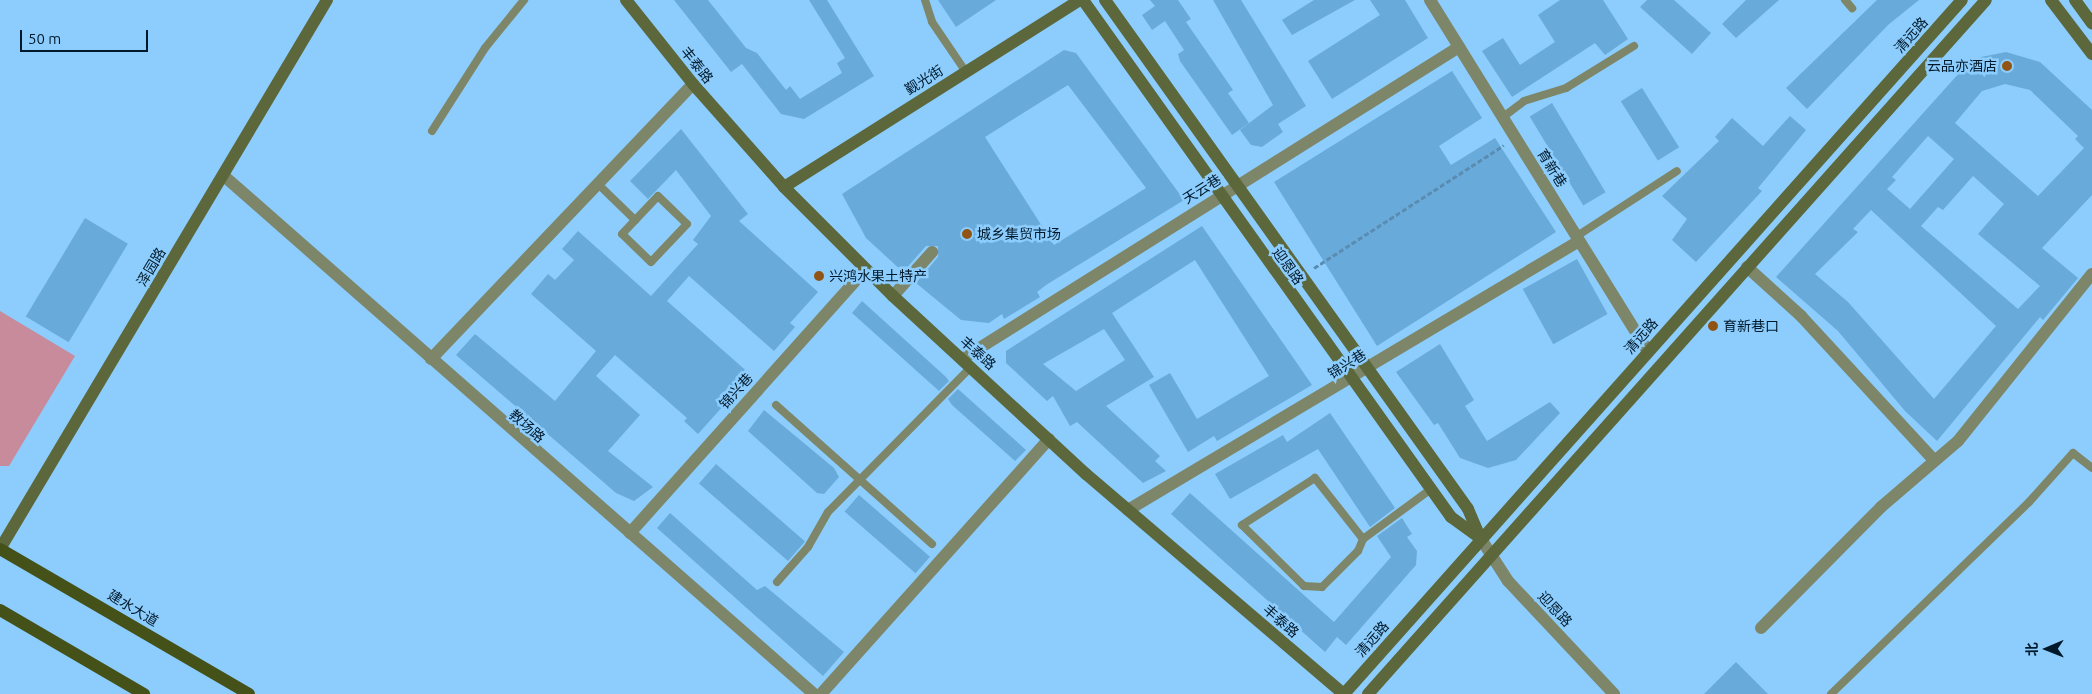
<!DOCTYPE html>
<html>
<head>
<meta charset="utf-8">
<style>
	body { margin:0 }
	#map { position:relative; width:2092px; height:694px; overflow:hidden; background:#8ccdfd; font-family:Ubuntu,"Noto Sans SC",sans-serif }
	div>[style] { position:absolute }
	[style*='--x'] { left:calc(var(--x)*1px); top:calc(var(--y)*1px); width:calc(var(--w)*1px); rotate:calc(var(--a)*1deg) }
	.green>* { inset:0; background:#c78b9b }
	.building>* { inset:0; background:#68aada; transform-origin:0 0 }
	.path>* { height:3px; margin-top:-1.5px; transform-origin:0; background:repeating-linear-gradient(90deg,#5a8cb1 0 5px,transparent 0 7.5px) }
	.lane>* { height:8px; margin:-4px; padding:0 4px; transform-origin:4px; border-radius:4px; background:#7d8669 }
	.street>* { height:12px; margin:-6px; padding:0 6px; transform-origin:6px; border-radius:6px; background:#7d8669 }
	.secondary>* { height:12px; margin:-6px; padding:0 6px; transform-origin:6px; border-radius:6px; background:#5c683c }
	.primary>* { height:12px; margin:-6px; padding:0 6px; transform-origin:6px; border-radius:6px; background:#445219 }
	.dots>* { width:14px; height:14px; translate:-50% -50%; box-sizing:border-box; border:2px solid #8ccdfd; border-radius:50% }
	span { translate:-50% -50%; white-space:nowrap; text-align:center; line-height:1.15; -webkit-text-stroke:5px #8ccdfd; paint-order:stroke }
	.street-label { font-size:14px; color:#00192a }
	.poi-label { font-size:14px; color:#00192a }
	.right { translate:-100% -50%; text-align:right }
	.left { translate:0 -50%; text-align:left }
	.north { position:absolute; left:2022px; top:624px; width:50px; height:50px; -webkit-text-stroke:4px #8ccdfd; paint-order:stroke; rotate:269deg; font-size:14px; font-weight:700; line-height:20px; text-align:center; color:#00192a }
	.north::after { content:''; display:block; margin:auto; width:18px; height:22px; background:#00192a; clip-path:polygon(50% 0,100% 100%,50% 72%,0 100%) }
	.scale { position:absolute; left:20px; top:30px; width:128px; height:22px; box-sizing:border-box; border:2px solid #00192a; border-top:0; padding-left:6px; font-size:15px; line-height:18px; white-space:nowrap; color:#00192a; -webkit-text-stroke:4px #8ccdfd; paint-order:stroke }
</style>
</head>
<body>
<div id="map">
	<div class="green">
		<div style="clip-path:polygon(0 311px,75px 356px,9px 466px,0 466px)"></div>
	</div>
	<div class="building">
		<div style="clip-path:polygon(674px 0,708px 0,746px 48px,757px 53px,786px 90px,790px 86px,800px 99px,842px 73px,837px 63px,845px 58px,809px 0,827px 0,874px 76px,804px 119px,781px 114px,742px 64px,731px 72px)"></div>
		<div style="clip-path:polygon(938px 0,996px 0,956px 27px)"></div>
		<div style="clip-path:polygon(1150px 0,1178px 0,1191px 19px,1186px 22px,1233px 90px,1228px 93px,1249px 123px,1232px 135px,1180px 61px,1178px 54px,1184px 50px,1165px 21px,1152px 30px,1142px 15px,1155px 6px)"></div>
		<div style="clip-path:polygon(1213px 0,1241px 0,1306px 106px,1278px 124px,1283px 132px,1262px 147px,1251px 145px,1240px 130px,1273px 105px)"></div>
		<div style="clip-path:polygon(1314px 0,1355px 0,1292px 35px,1282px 20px)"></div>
		<div style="clip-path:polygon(1370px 0,1405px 0,1428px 38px,1332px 99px,1308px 61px,1380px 15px)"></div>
		<div style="clip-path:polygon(1560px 0,1603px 0,1628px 39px,1605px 55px,1595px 43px,1512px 97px,1482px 51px,1503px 38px,1520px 65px,1555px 42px,1538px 15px)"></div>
		<div style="clip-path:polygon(1647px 0,1674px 0,1711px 33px,1692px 54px,1640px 7px)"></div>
		<div style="clip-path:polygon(1746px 0,1779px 0,1736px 38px,1722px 24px)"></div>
		<div style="clip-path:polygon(1877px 0,1919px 0,1888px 25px,1807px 109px,1786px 88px)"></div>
		<div style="clip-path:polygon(evenodd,1064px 50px,1076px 53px,1184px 200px,1046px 285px,1037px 292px,1040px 297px,1004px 319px,1002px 314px,989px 323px,961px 320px,916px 283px,938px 257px,938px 246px,926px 246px,903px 272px,866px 238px,842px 194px,1064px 50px,1068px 85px,1146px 188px,1054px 245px,985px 137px,1068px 85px)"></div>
		<div style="clip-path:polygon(evenodd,2006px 52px,2040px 62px,2092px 110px,2092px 195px,2042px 248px,2078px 278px,2043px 320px,2040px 317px,1937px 441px,1905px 411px,1838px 331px,1776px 277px,1960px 72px,1981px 57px,2006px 52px,2005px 84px,2030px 90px,2078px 136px,2075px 139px,2084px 148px,2038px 196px,1955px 123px,1982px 91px,2005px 84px,2006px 52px,1928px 136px,1954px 159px,1910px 209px,1887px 189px,1896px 180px,1892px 177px,1928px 136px,2006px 52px,1973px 176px,2004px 204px,1978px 234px,2040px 286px,2018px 309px,1921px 226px,1938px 207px,1943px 210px,1973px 176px,2006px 52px,1871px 210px,1996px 326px,1934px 399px,1848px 302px,1815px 274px,1858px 232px,1853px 229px,1871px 210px)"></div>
		<div style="clip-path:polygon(1452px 71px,1482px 118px,1439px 146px,1451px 165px,1495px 138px,1556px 232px,1377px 346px,1274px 182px)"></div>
		<div style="left:1642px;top:88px;width:70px;height:25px;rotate:58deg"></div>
		<div style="left:1552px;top:103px;width:104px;height:26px;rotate:59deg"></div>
		<div style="clip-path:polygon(1790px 116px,1806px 130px,1758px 188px,1762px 191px,1696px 262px,1672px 240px,1687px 219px,1662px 196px,1719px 141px,1715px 137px,1732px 118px,1763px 146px)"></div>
		<div style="clip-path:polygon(681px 129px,748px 214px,739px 221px,818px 292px,790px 323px,795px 327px,774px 351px,689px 276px,667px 301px,751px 375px,698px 434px,684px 421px,687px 418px,615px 355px,596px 376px,640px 415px,608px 451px,653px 487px,634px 501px,616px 493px,456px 355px,475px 334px,555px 401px,596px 351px,531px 294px,548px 274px,555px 280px,574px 260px,562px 249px,578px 231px,651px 296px,698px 244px,693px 240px,711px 216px,676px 170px,648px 199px,630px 181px)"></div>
		<div style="left:85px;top:218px;width:50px;height:115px;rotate:31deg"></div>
		<div style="clip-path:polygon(evenodd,1202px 226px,1312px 385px,1217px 441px,1214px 436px,1188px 452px,1149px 385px,1170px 373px,1197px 419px,1269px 376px,1195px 260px,1112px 313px,1154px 377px,1106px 406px,1160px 456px,1155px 461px,1166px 471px,1143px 483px,1077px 422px,1070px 426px,1053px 396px,1047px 401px,1006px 363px,1006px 351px,1202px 226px,1104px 329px,1125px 360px,1076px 391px,1043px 364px,1104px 329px)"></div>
		<div style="left:1577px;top:259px;width:63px;height:62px;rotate:61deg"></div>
		<div style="clip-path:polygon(862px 301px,946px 377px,949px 381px,939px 391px,852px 313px)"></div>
		<div style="clip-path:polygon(1440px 344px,1474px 400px,1465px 406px,1487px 441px,1550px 402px,1560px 413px,1516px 460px,1488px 468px,1460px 458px,1438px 423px,1434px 425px,1396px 372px)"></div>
		<div style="clip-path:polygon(958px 389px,1026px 450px,1015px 461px,952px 405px,948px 399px)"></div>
		<div style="clip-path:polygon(764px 410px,834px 468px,839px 477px,824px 494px,817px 493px,748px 431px)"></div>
		<div style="clip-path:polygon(1330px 413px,1395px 508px,1370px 527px,1318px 449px,1230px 499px,1215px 474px,1283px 435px,1287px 442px)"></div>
		<div style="left:716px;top:464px;width:118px;height:26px;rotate:41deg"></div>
		<div style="clip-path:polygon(1190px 493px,1334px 622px,1391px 557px,1377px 536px,1402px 518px,1412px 534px,1407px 537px,1417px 551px,1416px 565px,1346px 645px,1337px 637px,1325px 652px,1171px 514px)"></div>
		<div style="left:859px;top:495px;width:94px;height:22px;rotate:41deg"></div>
		<div style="clip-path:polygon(670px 513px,757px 590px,765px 586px,844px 652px,823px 676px,657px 528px)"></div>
		<div style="clip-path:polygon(1736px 662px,1768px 694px,1704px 694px)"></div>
	</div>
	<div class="path">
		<div style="--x:1314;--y:268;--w:226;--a:-32.9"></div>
	</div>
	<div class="lane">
		<div style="--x:925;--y:0;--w:23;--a:72"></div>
		<div style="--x:932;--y:22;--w:60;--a:55.8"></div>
		<div style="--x:1845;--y:0;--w:11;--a:49"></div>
		<div style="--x:1503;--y:117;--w:26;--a:-37"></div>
		<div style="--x:1524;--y:101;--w:44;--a:-17.2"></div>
		<div style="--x:1566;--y:88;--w:80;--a:-31.7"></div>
		<div style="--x:432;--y:131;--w:98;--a:-57.4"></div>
		<div style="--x:485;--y:48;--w:62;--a:-50.9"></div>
		<div style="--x:598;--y:184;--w:52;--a:44.2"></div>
		<div style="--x:658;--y:196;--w:40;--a:44"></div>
		<div style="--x:687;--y:224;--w:52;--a:133.5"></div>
		<div style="--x:651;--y:262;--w:40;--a:-136"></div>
		<div style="--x:622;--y:234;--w:52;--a:-46.5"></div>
		<div style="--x:1577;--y:236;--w:119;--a:-33"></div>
		<div style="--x:776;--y:405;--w:209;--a:41.7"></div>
		<div style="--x:1363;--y:539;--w:78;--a:-128.2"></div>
		<div style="--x:1315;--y:478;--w:87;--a:147.2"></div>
		<div style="--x:1242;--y:525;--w:87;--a:44.5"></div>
		<div style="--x:1304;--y:586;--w:18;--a:3"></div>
		<div style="--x:1322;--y:587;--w:51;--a:-45"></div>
		<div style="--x:1358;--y:551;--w:13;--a:-67"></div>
		<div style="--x:1363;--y:539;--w:84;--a:-36.3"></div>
		<div style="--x:777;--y:582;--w:47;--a:-48.5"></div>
		<div style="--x:808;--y:547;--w:40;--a:-60.3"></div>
		<div style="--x:828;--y:512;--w:204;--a:-45.4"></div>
		<div style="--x:1831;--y:694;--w:276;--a:-44.1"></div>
		<div style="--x:2029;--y:502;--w:66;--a:-48.1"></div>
		<div style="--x:2073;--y:453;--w:24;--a:38"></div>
	</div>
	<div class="street">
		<div style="--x:1430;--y:0;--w:413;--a:58.2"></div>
		<div style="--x:224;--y:176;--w:785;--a:41.28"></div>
		<div style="--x:1747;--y:267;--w:73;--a:42.2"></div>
		<div style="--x:1801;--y:316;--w:195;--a:47.3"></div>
		<div style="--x:893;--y:296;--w:59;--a:-48.4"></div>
		<div style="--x:431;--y:359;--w:380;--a:-46.4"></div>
		<div style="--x:962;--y:359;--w:587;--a:-32.12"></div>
		<div style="--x:1128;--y:510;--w:525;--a:-30.81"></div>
		<div style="--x:630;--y:533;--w:354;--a:-48.2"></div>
		<div style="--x:1481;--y:539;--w:50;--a:57.3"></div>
		<div style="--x:1508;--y:581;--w:155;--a:46.8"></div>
		<div style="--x:1761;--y:628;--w:170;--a:-45.2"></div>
		<div style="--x:1881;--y:507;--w:101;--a:-40.6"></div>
		<div style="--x:1958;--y:441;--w:214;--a:-51.3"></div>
		<div style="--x:821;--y:694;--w:342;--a:-48.2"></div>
	</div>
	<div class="secondary">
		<div style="--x:626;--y:0;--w:107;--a:51.4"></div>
		<div style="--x:693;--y:84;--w:137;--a:48.5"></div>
		<div style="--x:784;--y:187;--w:154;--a:45"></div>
		<div style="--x:893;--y:296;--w:263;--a:42.7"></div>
		<div style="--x:1086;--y:474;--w:339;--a:40.5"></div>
		<div style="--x:1083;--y:0;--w:635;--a:54.56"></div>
		<div style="--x:1451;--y:517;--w:37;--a:36"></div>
		<div style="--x:1105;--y:0;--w:625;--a:54.5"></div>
		<div style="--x:1468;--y:509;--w:33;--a:67"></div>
		<div style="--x:2051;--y:0;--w:68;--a:52.8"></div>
		<div style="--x:2075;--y:0;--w:29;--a:54"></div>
		<div style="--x:784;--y:187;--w:350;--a:-32.3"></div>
		<div style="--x:0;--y:549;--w:639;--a:-59.22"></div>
		<div style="--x:1344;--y:694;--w:929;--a:-48.32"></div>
		<div style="--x:1368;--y:694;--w:929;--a:-48.32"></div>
	</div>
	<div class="primary">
		<div style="--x:0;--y:549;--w:288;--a:30.2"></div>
		<div style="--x:0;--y:610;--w:167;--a:30.3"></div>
	</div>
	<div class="dots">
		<div style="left:2007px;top:66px;background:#905514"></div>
		<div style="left:967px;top:234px;background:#905514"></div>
		<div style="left:819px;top:276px;background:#905514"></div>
		<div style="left:1713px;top:326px;background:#905514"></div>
	</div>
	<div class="street-label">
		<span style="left:1911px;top:35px;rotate:-48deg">清远路</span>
		<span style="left:697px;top:65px;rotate:51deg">丰泰路</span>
		<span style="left:924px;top:80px;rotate:-32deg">觐光街</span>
		<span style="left:1552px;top:168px;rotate:58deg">育新巷</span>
		<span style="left:1202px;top:189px;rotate:-32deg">天云巷</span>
		<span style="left:1288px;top:266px;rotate:54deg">迎恩路</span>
		<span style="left:151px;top:267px;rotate:-59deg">泽园路</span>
		<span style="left:1641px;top:336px;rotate:-48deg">清远路</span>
		<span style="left:978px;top:353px;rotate:42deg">丰泰路</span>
		<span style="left:1347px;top:364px;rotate:-32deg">锦兴巷</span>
		<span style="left:736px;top:391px;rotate:-48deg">锦兴巷</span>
		<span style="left:527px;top:426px;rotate:41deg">教场路</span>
		<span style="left:133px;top:608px;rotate:31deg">建水大道</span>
		<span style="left:1555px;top:609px;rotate:47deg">迎恩路</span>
		<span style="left:1281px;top:621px;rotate:41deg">丰泰路</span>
		<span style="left:1372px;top:639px;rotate:-48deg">清远路</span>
	</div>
	<div class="poi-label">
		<span class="right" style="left:1997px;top:66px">云品亦酒店</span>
		<span class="left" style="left:977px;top:234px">城乡集贸市场</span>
		<span class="left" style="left:829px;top:276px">兴鸿水果土特产</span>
		<span class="left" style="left:1723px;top:326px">育新巷口</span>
	</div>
	<div class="north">北</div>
	<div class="scale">50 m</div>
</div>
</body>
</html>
